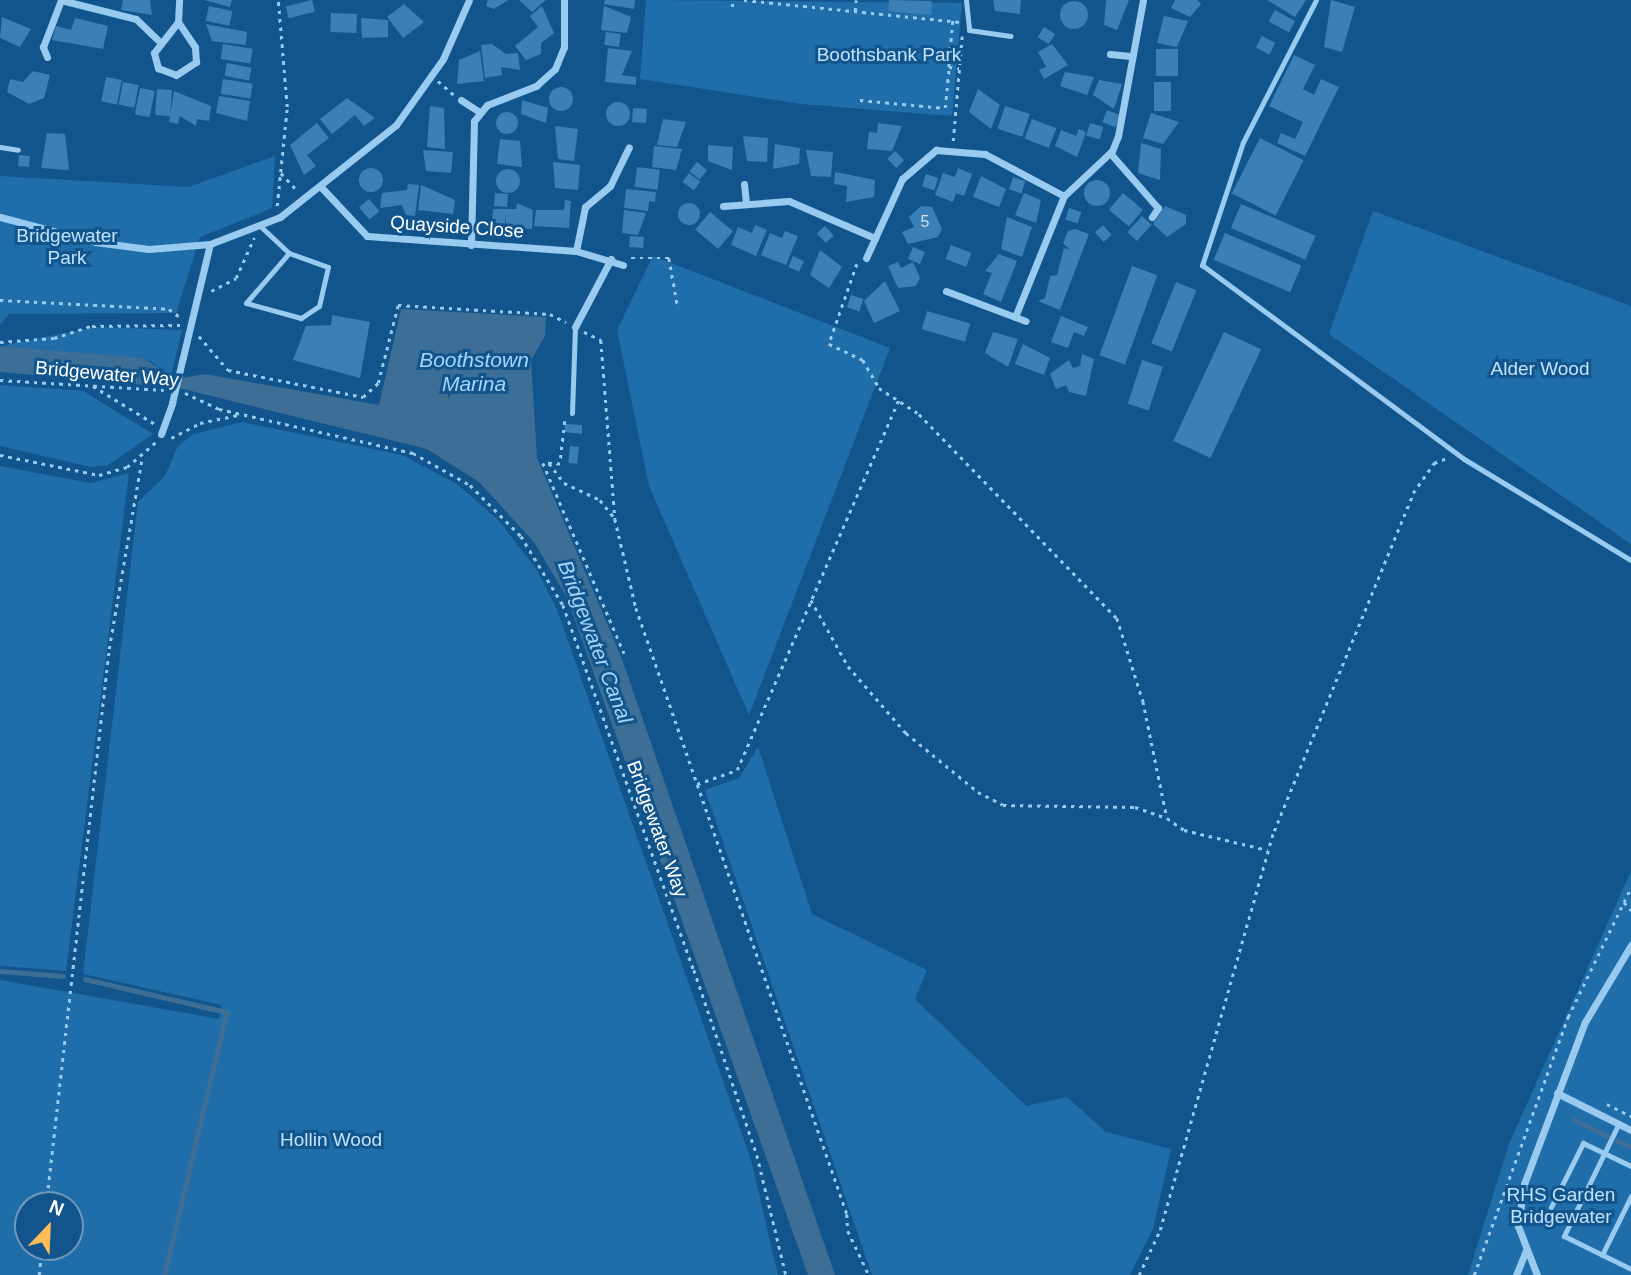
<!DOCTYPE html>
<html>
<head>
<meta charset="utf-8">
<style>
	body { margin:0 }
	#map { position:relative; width:1631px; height:1275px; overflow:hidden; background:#12558c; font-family:Helvetica,sans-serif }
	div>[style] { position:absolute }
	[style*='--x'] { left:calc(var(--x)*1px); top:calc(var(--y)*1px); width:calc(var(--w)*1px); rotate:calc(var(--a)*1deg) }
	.green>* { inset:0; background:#206ea9 }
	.water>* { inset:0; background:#3c6e96 }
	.stream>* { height:4.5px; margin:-2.25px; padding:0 2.25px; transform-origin:2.25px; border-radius:2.25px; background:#3c6e96 }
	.building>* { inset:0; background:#3a7fb5; transform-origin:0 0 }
	.round { border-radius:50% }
	.path>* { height:2.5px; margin-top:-1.25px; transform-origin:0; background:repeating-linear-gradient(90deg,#99cbf1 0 3.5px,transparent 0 8.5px) }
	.service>* { height:5px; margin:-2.5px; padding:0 2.5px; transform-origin:2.5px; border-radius:2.5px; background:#99cbf1 }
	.minor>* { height:7px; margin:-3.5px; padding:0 3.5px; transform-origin:3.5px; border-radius:3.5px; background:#99cbf1 }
	.minor-bridge>* { height:7px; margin:-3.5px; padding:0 3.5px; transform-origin:3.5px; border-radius:3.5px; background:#99cbf1 }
	span { translate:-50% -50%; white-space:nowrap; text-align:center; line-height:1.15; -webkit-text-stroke:6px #12558c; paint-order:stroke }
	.number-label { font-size:16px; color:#cedfec }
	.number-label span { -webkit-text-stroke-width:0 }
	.park-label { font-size:19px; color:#c0e2fc }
	.street-label { font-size:19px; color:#fff }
	.water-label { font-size:21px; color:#a5d5f9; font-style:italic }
	.north { position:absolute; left:14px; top:1191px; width:70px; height:70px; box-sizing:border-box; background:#12558c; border:2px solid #7199ba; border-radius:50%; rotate:23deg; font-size:19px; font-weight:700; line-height:28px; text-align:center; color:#fff }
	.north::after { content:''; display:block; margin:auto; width:24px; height:32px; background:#ffbc59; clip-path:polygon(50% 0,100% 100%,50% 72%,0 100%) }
</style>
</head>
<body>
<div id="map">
	<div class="green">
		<div style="clip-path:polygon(646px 0,962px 3px,952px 116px,801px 104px,640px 79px)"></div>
		<div style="clip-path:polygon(275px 156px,272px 208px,200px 237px,176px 313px,9px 314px,0 325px,0 176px,189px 187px)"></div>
		<div style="clip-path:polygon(1373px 211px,1631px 306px,1631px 544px,1329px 334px)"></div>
		<div style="clip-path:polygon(653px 256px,890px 348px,749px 715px,649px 486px,617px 330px)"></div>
		<div style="clip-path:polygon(96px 327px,182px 330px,171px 376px,150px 361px,0 346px)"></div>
		<div style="clip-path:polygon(0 385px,83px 391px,153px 434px,108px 465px,91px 467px,0 446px)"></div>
		<div style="clip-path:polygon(evenodd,242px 422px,402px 455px,457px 484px,499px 521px,537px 570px,557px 610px,751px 1160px,778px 1275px,0 1275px,0 980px,219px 1019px,222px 1005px,83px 974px,138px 502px,165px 476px,178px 446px,194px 434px,242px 422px,70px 1205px,70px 1247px,28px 1247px,28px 1205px,70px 1205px)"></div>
		<div style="clip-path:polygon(0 466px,91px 483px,129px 473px,66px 971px,0 966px)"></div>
		<div style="clip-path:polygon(758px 747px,812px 914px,927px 970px,915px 999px,1026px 1106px,1067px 1097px,1106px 1132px,1171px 1149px,1153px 1229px,1130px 1275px,872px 1275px,705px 790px,739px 778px)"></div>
		<div style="clip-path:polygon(1631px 871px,1631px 1275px,1468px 1275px,1509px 1144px)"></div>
	</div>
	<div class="water">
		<div style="clip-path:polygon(401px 309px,546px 317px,545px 336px,531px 360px,537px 458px,622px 659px,835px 1275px,808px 1275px,567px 598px,534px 542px,479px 482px,427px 449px,179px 388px,181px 378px,205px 374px,379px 405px)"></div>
		<div style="clip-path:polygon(0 346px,143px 358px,171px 376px,169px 387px,0 372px)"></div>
	</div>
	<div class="stream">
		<div style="--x:0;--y:971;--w:63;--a:4.5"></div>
		<div style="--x:85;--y:979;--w:146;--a:13.1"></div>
		<div style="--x:227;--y:1012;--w:270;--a:103.3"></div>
		<div style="--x:1573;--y:1119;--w:64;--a:25.8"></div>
	</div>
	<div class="building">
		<div style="clip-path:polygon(123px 0,150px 0,152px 15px,121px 10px)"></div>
		<div style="clip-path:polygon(204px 0,232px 0,230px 7px)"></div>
		<div style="left:312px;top:0;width:12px;height:27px;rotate:76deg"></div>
		<div style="clip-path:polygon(488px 0,508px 0,494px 9px,486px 6px)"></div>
		<div style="clip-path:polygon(519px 0,546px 0,532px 12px)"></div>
		<div style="clip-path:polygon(605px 0,635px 0,634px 9px,604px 4px)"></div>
		<div style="clip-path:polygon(889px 0,932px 1px,931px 15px,888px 11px)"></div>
		<div style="clip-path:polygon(993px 0,1021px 0,1020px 14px,995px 11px)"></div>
		<div style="clip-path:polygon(1106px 0,1129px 0,1117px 30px,1104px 25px)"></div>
		<div style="clip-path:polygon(1175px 0,1197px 0,1201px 4px,1190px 17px,1171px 8px)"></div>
		<div style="clip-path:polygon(1267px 0,1306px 0,1295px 17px)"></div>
		<div style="clip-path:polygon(1331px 0,1355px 7px,1342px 52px,1324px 47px)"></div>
		<div class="round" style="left:1060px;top:1px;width:28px;height:28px"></div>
		<div style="clip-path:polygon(404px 4px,424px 22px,403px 38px,387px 17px)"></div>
		<div style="left:209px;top:6px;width:24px;height:15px;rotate:12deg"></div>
		<div style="clip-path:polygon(542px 6px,554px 33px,541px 43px,541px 54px,526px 60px,515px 46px,538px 27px,530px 16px)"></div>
		<div style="clip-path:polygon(604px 6px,631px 17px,627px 33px,601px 30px)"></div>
		<div style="left:1275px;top:10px;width:23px;height:13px;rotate:29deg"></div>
		<div style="left:331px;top:13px;width:26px;height:19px;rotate:2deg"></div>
		<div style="clip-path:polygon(1164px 16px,1188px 21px,1177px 47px,1157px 43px)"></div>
		<div style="clip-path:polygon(2px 17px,31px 29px,20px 47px,0 38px)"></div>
		<div style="clip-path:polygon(75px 18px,108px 26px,103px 49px,52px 40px,56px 26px,71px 30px)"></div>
		<div style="clip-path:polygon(361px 18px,388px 20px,388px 37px,362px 38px)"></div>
		<div style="clip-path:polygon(206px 24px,247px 32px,246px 45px,212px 41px)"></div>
		<div style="left:1044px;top:27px;width:13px;height:12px;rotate:32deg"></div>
		<div style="left:606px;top:32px;width:15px;height:13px;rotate:8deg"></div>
		<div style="left:1262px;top:36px;width:15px;height:13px;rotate:28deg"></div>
		<div style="left:223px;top:44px;width:30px;height:15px;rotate:9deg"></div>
		<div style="clip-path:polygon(492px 44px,506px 54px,518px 53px,520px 70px,501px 67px,502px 75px,485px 78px,481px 45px)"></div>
		<div style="clip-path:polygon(1052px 44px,1068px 65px,1044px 79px,1039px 70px,1046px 67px,1038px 52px)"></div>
		<div style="clip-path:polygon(608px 48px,632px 51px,622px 75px,636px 77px,636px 85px,605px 82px)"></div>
		<div style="left:1156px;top:49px;width:22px;height:27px"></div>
		<div style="clip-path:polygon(480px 51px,484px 81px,457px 84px,459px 60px)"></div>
		<div style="clip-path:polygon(1294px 55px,1315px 65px,1303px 89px,1314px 95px,1321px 79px,1339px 87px,1305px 156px,1277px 143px,1281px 133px,1295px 139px,1303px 122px,1269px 106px)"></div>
		<div style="left:227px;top:63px;width:25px;height:13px;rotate:11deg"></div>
		<div style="clip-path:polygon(33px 71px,50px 75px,44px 98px,29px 104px,7px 92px,10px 79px,23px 82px)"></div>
		<div style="clip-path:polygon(1065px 72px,1094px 77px,1087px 95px,1060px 86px)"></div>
		<div style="left:106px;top:77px;width:16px;height:25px;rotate:11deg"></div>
		<div style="left:223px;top:79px;width:30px;height:15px;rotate:9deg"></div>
		<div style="clip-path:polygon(1099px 80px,1122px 84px,1114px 109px,1093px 95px)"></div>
		<div style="left:123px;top:82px;width:16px;height:23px;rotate:11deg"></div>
		<div style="left:1154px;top:82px;width:17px;height:29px"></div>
		<div class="round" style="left:549px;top:87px;width:24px;height:24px"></div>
		<div style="left:140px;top:88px;width:15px;height:27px;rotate:11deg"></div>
		<div style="left:157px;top:89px;width:15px;height:26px;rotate:4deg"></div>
		<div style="clip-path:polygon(978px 89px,1000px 105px,991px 129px,969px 112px)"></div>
		<div style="clip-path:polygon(174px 91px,211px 106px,209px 121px,197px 119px,196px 126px,180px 116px,178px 124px,169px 122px)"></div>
		<div style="clip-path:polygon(219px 96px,250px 101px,247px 121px,216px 113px)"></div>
		<div style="clip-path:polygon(347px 98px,375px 118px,364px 126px,355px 115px,332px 134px,320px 119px)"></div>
		<div style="clip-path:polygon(522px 100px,548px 108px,546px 123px,521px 114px)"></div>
		<div class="round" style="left:606px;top:102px;width:24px;height:24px"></div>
		<div style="clip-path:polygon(430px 106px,444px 108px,445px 149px,427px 147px)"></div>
		<div style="left:1005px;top:106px;width:26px;height:24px;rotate:18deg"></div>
		<div style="left:633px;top:108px;width:14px;height:14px;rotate:4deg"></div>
		<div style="left:1107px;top:110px;width:14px;height:13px;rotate:21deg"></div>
		<div class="round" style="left:496px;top:112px;width:22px;height:22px"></div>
		<div style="clip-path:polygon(1151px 113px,1179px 122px,1163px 144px,1143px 138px)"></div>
		<div style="clip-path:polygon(663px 119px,686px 122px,677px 147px,657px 145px)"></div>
		<div style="left:1032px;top:119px;width:26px;height:21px;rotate:21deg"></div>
		<div style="clip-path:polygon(317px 123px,329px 138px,307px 155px,316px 166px,304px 175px,290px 145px)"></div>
		<div style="clip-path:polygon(878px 123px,902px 126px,892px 151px,867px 149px,869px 132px,877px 133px)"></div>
		<div style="left:1090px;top:123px;width:14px;height:13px;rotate:17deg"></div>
		<div style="clip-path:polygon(555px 126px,578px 129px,574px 161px,558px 159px)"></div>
		<div style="clip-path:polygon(1079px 129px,1086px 132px,1077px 157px,1055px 146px,1061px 130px,1076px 136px)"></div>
		<div style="clip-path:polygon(47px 133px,65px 134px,69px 170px,41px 168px)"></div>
		<div style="clip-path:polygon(743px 136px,768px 138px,767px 162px,747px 161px)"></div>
		<div style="left:1260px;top:138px;width:49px;height:62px;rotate:27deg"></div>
		<div style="clip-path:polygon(500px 139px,520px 141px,522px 167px,497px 164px)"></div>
		<div style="clip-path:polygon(1141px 143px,1161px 149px,1160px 180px,1138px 173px)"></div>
		<div style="clip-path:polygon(775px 144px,800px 148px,799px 164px,773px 169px)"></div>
		<div style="clip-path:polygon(708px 145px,733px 147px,732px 170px,708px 161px)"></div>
		<div style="clip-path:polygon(654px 146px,682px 149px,676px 170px,652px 167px)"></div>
		<div style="clip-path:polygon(423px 150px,453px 152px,451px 173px,426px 171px)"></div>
		<div style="clip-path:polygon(806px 150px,833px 152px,831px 177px,811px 176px)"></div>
		<div style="left:895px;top:151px;width:13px;height:11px;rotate:45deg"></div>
		<div style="left:19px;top:155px;width:11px;height:11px;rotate:5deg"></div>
		<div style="clip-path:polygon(553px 162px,580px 165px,578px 190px,555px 188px)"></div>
		<div style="left:697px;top:162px;width:13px;height:12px;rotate:39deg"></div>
		<div style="left:637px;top:167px;width:23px;height:20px;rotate:7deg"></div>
		<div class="round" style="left:359px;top:168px;width:24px;height:24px"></div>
		<div style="clip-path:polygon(958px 168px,972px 174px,964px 196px,956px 193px,953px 202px,935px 195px,943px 173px,955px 177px)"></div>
		<div class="round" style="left:496px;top:169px;width:24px;height:24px"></div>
		<div style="clip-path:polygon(835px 172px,875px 180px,874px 197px,846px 202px,847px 186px,834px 184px)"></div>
		<div style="left:689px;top:173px;width:14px;height:11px;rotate:36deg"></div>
		<div style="left:926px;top:174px;width:13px;height:13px;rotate:18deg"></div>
		<div style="clip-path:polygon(981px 176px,1006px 189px,999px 207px,973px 197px)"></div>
		<div style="left:1013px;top:177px;width:13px;height:13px;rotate:18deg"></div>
		<div class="round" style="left:1084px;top:180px;width:26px;height:26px"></div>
		<div style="clip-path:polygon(408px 184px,419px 185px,415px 216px,406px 215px,402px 205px,380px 208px,382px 193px,407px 190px)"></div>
		<div style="clip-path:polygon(421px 185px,455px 200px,453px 214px,418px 210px)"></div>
		<div style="clip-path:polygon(626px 189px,656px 192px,655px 202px,649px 201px,648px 211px,624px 208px)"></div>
		<div style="left:495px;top:193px;width:13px;height:13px;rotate:4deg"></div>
		<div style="clip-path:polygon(1024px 193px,1041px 200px,1036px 223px,1015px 215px)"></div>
		<div style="left:1123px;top:193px;width:26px;height:22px;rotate:40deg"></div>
		<div style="left:369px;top:199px;width:16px;height:13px;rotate:50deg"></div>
		<div style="clip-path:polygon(565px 200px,571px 201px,569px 228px,534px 226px,536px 210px,564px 210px)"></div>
		<div class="round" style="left:678px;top:203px;width:22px;height:22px"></div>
		<div style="clip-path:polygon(517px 203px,533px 210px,532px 229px,506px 227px,506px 214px,505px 224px,492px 222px,493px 209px,516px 209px)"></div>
		<div style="left:1241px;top:204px;width:81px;height:26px;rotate:23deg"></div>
		<div style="clip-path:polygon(921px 206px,932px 207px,942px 229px,938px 237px,908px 244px,902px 232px,914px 227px,909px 217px)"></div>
		<div style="clip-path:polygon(1165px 206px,1186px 215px,1186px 224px,1167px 237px,1153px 224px)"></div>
		<div style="left:1069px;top:208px;width:13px;height:12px;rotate:18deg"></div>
		<div style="clip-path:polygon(624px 210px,646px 213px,638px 235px,622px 233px)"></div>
		<div style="left:710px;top:212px;width:30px;height:23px;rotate:40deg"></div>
		<div style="left:1142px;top:216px;width:13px;height:22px;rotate:42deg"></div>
		<div style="clip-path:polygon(1007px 217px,1032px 227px,1022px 257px,1001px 249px)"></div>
		<div style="clip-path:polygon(755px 225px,767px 230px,756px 256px,731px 245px,738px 227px,752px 233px)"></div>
		<div style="left:1103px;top:225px;width:13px;height:11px;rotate:48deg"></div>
		<div style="left:825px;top:226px;width:13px;height:11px;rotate:48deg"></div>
		<div style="clip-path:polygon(1075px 229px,1089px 234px,1060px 310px,1038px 301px,1045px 298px,1050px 276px,1057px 275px,1064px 248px,1070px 250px,1063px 243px,1068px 231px)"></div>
		<div style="clip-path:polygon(785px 231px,798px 236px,786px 265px,761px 255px,770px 233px,782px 238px)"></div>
		<div style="left:1225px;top:233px;width:83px;height:29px;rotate:23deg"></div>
		<div style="left:630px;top:236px;width:14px;height:11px;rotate:4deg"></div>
		<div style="left:951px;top:245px;width:22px;height:15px;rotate:21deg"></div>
		<div style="left:913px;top:247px;width:13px;height:13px;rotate:23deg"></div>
		<div style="clip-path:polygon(820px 250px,842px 267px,829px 288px,810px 275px)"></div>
		<div style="clip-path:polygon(999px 254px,1017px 261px,1001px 302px,983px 294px,992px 273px,985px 271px)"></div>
		<div style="left:793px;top:256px;width:12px;height:12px;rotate:24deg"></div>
		<div style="clip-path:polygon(898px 262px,901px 268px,913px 262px,920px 278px,916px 286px,898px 288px,888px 266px)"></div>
		<div style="left:1132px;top:266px;width:27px;height:95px;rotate:20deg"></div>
		<div style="clip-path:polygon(885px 281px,900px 311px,874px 323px,864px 301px)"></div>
		<div style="left:1176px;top:282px;width:22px;height:66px;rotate:22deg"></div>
		<div style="left:851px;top:295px;width:13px;height:13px;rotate:18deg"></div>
		<div style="left:927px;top:311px;width:45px;height:19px;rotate:16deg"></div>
		<div style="clip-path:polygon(332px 315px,370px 322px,360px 378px,293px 360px,306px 326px,331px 325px)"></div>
		<div style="clip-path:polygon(1061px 316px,1088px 327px,1084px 336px,1074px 332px,1068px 348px,1051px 342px)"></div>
		<div style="clip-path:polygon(993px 332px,1018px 339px,1008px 367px,985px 353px)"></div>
		<div style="left:1224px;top:332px;width:41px;height:120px;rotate:25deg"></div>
		<div style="clip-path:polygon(1023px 344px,1050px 358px,1044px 375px,1015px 364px)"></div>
		<div style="clip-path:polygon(1082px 354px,1094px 359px,1086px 396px,1069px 392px,1066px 385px,1056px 389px,1050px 374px,1069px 360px,1073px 368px,1080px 366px)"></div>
		<div style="left:1142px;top:360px;width:22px;height:46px;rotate:18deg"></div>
		<div style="clip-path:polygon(565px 424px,582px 425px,582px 434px,565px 432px)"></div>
		<div style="left:570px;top:446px;width:9px;height:17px;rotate:6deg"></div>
	</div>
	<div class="path">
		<div style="--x:744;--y:0;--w:217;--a:5.8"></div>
		<div style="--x:732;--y:7;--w:7;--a:-82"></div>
		<div style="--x:855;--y:11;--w:11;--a:-85"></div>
		<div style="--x:953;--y:21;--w:46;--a:95"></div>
		<div style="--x:949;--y:67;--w:10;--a:6"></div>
		<div style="--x:438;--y:81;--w:21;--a:41"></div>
		<div style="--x:860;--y:100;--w:85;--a:5.4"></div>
		<div style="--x:945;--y:108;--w:41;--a:-84.4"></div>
		<div style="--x:953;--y:141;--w:105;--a:-85.1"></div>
		<div style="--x:281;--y:173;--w:25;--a:47"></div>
		<div style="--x:277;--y:206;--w:100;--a:-84.2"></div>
		<div style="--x:287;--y:107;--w:107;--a:-94.8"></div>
		<div style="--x:631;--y:258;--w:38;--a:0"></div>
		<div style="--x:669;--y:258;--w:51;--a:79.8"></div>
		<div style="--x:857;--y:264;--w:85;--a:109.3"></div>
		<div style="--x:829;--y:344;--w:38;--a:25"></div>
		<div style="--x:863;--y:360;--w:32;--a:60"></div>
		<div style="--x:879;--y:388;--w:48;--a:33"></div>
		<div style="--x:919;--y:414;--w:284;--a:45.9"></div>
		<div style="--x:1117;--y:618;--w:87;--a:72.6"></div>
		<div style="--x:1143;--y:701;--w:119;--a:78.4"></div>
		<div style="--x:1167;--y:818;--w:21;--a:35"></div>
		<div style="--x:1184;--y:830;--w:86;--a:13.4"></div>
		<div style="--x:211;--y:291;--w:28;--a:-27"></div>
		<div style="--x:236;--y:278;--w:44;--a:-65.8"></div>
		<div style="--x:0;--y:300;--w:169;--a:3"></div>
		<div style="--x:169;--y:309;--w:17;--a:36"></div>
		<div style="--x:584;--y:332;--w:19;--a:25"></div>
		<div style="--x:601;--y:340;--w:180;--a:85.5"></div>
		<div style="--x:615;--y:519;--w:91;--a:76.7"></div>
		<div style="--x:636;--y:608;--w:642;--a:70.8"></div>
		<div style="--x:847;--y:1214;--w:17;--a:87"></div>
		<div style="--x:848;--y:1231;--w:49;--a:64.5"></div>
		<div style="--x:199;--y:336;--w:45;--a:49.5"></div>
		<div style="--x:228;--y:370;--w:138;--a:11.3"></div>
		<div style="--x:363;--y:397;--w:21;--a:-43"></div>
		<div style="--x:378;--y:383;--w:81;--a:-75.6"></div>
		<div style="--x:398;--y:305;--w:152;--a:3.4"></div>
		<div style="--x:550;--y:314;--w:18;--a:27"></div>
		<div style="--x:0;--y:342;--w:54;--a:-4.2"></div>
		<div style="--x:54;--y:338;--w:40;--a:-18"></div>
		<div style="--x:92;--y:326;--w:88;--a:-0.7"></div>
		<div style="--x:0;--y:380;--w:164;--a:3.5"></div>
		<div style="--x:93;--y:386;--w:73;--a:31.5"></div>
		<div style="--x:185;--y:393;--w:38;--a:25"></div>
		<div style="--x:219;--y:409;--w:199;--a:12.8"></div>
		<div style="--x:413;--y:453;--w:65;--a:29.3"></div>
		<div style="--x:470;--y:485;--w:72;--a:45"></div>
		<div style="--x:521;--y:536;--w:81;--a:58.7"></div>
		<div style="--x:563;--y:605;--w:388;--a:70.3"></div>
		<div style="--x:694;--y:970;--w:195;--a:71.2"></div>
		<div style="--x:757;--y:1155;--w:123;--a:76.4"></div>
		<div style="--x:565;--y:421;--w:43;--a:96.6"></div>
		<div style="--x:560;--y:464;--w:17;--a:-177"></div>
		<div style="--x:543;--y:463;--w:207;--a:66.9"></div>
		<div style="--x:171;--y:438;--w:33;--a:-27"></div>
		<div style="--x:200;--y:423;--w:40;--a:-12"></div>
		<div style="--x:0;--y:455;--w:101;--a:11.4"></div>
		<div style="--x:99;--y:475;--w:29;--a:-16"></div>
		<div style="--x:127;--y:467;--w:38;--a:-41"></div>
		<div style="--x:549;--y:463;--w:25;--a:53"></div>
		<div style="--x:564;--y:483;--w:40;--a:25"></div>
		<div style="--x:600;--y:500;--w:22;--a:51"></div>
		<div style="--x:811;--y:600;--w:76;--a:60.7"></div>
		<div style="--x:848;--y:666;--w:89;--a:49.1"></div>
		<div style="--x:906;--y:733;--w:93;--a:39.3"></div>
		<div style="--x:978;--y:792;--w:28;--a:27"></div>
		<div style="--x:1003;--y:805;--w:132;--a:0.9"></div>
		<div style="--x:1135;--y:807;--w:34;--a:19"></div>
		<div style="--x:697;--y:784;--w:42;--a:-19.3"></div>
		<div style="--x:737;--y:770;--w:405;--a:-66.4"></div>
		<div style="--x:1624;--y:902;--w:11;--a:49"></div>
		<div style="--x:1607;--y:1104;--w:27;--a:27"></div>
		<div style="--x:46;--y:1205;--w:560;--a:-83.54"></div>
		<div style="--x:109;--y:649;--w:195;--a:-80.2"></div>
		<div style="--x:39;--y:1275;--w:28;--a:-84"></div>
		<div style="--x:1139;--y:1275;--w:50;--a:-65"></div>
		<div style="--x:1160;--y:1230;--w:415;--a:-74.1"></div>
		<div style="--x:1274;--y:831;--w:365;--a:-67.6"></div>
		<div style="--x:1413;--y:493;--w:37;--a:-55"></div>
		<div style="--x:1434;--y:463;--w:14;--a:-21"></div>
		<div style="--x:1474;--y:1275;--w:275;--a:-70"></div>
		<div style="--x:1568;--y:1017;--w:144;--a:-64.1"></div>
	</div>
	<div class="service">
		<div style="--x:966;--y:0;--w:30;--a:84"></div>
		<div style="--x:969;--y:30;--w:42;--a:8.1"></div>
		<div style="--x:1316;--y:0;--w:160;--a:117.2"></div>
		<div style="--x:1243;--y:142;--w:130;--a:108.4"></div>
		<div style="--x:1202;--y:265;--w:326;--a:36.5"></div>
		<div style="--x:1464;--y:459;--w:195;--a:31.2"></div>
		<div style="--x:0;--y:147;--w:18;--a:9"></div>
		<div style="--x:259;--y:225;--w:41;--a:43"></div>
		<div style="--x:289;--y:253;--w:41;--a:19.7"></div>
		<div style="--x:328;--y:267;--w:40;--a:103"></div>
		<div style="--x:319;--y:306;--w:22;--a:146"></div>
		<div style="--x:301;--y:318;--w:57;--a:-164.7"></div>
		<div style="--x:246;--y:303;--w:66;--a:-49.3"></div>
		<div style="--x:572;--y:413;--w:86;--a:-88"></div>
		<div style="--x:1619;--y:1123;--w:126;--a:116"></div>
		<div style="--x:1564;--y:1236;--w:75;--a:26.2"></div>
		<div style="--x:1551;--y:1207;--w:72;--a:-63.4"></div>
		<div style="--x:1583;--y:1143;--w:53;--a:25.6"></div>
		<div style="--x:1602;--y:1255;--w:66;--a:-63.8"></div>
	</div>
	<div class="minor">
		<div style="--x:178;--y:22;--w:39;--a:128"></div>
		<div style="--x:154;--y:53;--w:16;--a:75"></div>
		<div style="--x:158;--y:68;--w:19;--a:21"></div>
		<div style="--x:176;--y:75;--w:24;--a:-33"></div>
		<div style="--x:196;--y:62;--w:15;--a:-94"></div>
		<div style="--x:195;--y:47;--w:30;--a:-124"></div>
		<div style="--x:178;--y:22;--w:22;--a:-87"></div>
		<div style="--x:1110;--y:54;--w:20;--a:6"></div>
		<div style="--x:47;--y:57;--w:11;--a:-112"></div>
		<div style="--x:43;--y:47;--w:50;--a:-69"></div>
		<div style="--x:61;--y:0;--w:77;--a:14.2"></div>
		<div style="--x:136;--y:19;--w:30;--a:44"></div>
		<div style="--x:461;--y:100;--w:20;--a:33"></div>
		<div style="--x:1110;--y:153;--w:73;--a:48.9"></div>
		<div style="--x:1158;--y:208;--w:11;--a:124"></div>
		<div style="--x:744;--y:184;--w:18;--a:84"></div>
		<div style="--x:321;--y:187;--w:67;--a:46.8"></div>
		<div style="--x:367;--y:236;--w:210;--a:4.1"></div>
		<div style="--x:576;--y:251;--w:49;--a:16.6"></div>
		<div style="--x:723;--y:206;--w:66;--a:-4.3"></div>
		<div style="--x:789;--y:201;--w:94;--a:23.3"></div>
		<div style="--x:0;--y:217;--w:98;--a:14.7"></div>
		<div style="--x:95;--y:242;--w:54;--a:7.4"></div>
		<div style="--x:149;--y:249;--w:61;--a:-4.7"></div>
		<div style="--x:210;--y:244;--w:75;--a:-21.1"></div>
		<div style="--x:280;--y:217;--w:148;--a:-38.4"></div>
		<div style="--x:396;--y:125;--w:81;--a:-54.5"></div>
		<div style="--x:443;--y:59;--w:64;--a:-66.2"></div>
		<div style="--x:471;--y:245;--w:124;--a:-88.6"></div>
		<div style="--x:474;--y:121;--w:21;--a:-51"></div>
		<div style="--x:487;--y:105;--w:53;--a:-21.2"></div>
		<div style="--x:536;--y:86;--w:25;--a:-42"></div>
		<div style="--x:555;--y:69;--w:24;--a:-68"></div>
		<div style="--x:564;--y:47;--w:47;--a:-90"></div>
		<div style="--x:576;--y:251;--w:45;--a:-78.4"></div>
		<div style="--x:585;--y:207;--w:33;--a:-40"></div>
		<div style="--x:610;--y:186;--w:43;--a:-64"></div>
		<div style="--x:866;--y:258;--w:87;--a:-65.5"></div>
		<div style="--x:902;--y:179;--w:45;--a:-40.5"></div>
		<div style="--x:936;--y:150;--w:49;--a:4.7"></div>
		<div style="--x:985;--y:154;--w:89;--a:28"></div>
		<div style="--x:946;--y:291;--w:85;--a:20.6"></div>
		<div style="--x:1015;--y:317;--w:131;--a:-68"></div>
		<div style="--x:1064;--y:196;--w:66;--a:-43.2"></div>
		<div style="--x:1112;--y:151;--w:16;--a:-68"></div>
		<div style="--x:1118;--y:136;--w:138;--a:-79.6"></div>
		<div style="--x:575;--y:327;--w:77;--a:-62.1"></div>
		<div style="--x:183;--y:357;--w:116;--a:-76.6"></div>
		<div style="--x:161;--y:434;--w:33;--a:-70"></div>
		<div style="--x:1557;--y:1093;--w:83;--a:26.6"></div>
		<div style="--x:1516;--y:1275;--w:27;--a:-68"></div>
		<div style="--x:1537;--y:1275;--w:53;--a:-111.2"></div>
		<div style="--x:1518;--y:1226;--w:42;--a:-81.9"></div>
		<div style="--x:1524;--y:1184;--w:173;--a:-69.4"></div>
		<div style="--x:1585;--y:1022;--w:90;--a:-59.1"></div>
	</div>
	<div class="minor-bridge">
		<div style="--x:172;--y:403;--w:47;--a:-76.6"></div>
	</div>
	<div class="number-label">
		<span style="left:925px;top:222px">5</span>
	</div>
	<div class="park-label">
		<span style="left:889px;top:55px">Boothsbank Park</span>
		<span style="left:67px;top:247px">Bridgewater<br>Park</span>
		<span style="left:1540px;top:369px">Alder Wood</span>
		<span style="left:331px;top:1140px">Hollin Wood</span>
		<span style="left:1561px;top:1206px">RHS Garden<br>Bridgewater</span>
	</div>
	<div class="street-label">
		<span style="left:457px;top:227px;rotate:4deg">Quayside Close</span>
		<span style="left:107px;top:374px;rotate:5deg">Bridgewater Way</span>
		<span style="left:657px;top:829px;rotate:70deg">Bridgewater Way</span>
	</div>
	<div class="water-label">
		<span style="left:474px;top:372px">Boothstown<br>Marina</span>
		<span style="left:595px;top:642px;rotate:69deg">Bridgewater Canal</span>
	</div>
	<div class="north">N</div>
</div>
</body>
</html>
